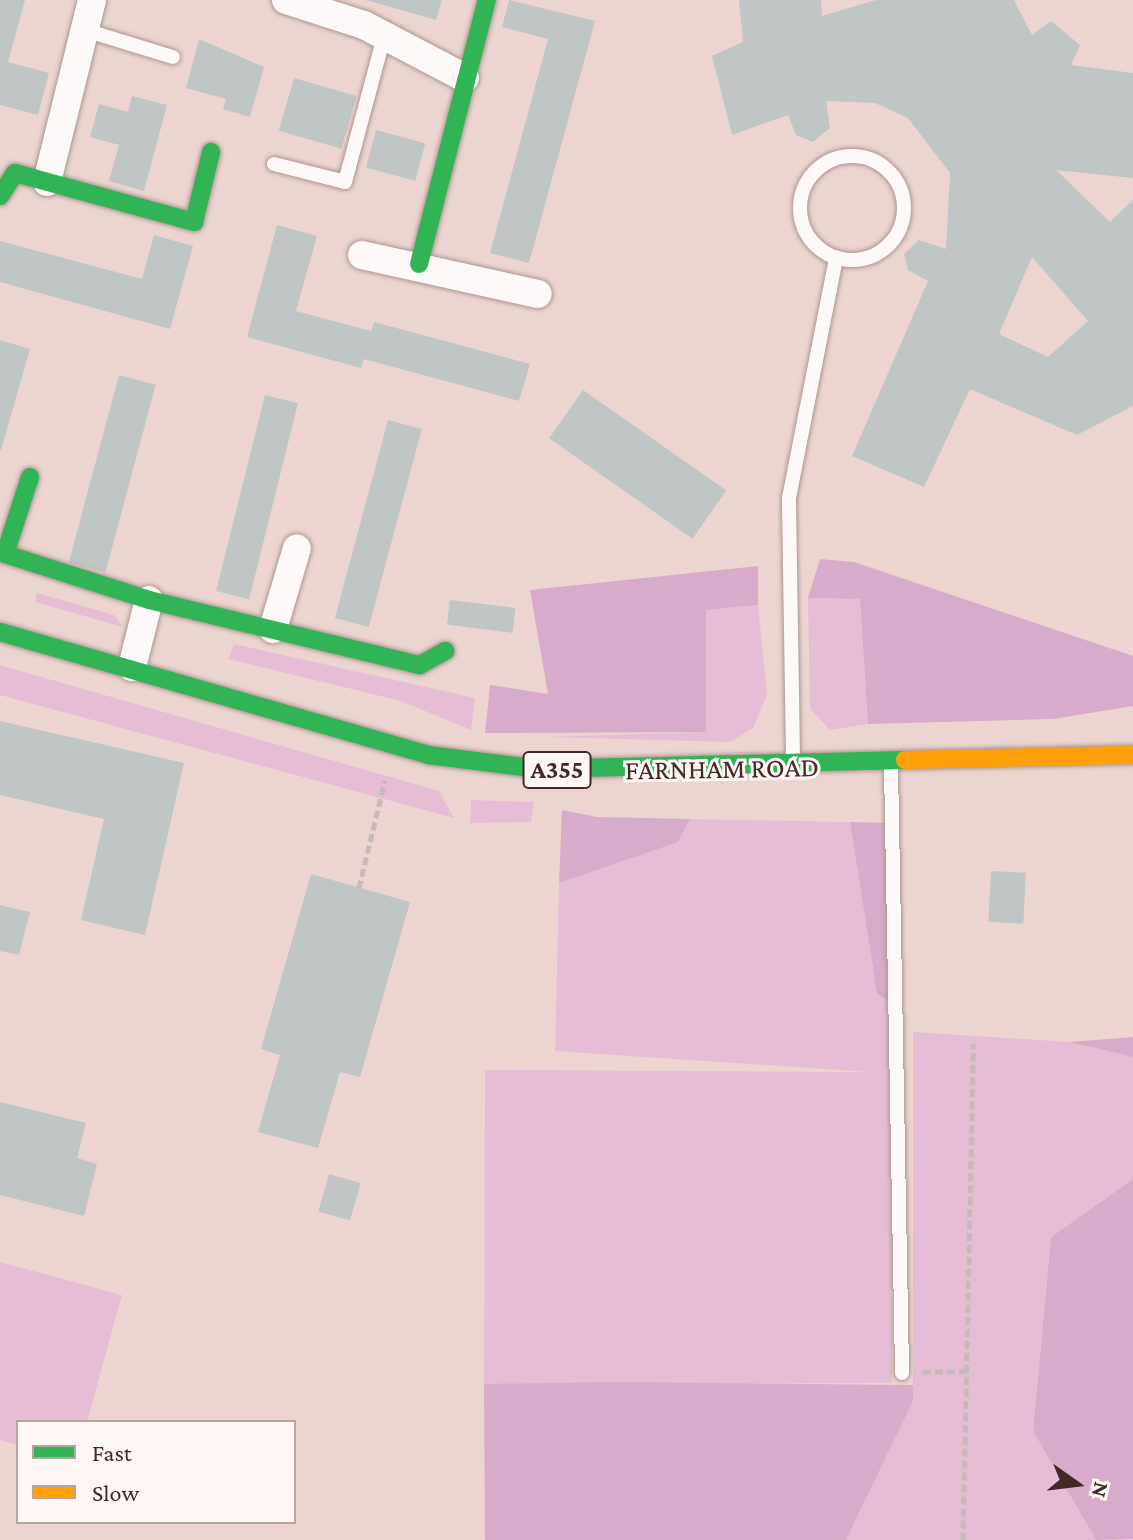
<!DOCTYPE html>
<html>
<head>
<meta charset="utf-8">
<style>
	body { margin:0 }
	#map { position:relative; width:1133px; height:1540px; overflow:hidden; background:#ecd5d0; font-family:"Crimson Pro",serif }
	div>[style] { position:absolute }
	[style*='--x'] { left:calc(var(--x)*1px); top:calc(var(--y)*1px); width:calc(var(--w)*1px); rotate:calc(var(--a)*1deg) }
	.green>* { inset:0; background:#e5bed6 }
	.forest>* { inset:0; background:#d9abca }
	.building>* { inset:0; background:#c0c5c6; transform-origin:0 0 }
	.path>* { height:5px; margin-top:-2.5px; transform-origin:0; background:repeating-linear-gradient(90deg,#c7bbba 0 8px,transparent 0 12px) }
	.roads { filter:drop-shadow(0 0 2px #ac9692) drop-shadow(0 0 2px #ac9692) }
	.lane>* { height:14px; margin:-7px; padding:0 7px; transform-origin:7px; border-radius:7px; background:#fcf9f8 }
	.lane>.ring { margin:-7px; padding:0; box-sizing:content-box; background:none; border:14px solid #fcf9f8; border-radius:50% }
	.street>* { height:28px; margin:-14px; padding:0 14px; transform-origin:14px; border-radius:14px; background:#fcf9f8 }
	.fast>* { height:18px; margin:-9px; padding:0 9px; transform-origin:9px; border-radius:9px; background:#30b455 }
	.slow>* { height:18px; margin:-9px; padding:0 9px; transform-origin:9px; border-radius:9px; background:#ff9f0a }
	span { translate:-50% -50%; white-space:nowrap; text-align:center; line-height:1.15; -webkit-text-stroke:6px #fef7f6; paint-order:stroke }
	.shield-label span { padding:2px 6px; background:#fef7f6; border:2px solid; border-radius:6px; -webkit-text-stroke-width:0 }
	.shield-label { font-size:26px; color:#432925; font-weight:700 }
	.street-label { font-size:28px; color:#432925 }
	.legend { position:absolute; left:16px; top:1420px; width:280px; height:104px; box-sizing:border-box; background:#fef7f6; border:2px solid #b3a5a2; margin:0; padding:10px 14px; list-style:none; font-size:24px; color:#432925 }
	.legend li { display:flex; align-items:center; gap:16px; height:40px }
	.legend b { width:40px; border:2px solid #b3a5a2 }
	.north { position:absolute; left:1037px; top:1444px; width:80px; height:80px; -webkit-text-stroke:6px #fef7f6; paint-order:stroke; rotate:104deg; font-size:22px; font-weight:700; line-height:32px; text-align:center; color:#432925 }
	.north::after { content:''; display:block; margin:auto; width:28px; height:36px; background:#432925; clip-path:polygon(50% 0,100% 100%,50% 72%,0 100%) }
</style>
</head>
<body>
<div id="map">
	<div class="green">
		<div style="clip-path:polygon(37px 593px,114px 615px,123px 627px,35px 602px)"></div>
		<div style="clip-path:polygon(808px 598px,860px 598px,868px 724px,830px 730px,810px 709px)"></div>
		<div style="clip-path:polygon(758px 605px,767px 695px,753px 728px,730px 742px,546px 737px,705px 732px,706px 610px)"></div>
		<div style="clip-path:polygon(234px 644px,475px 698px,471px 730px,401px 701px,228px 659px)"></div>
		<div style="clip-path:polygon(0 665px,439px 791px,454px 818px,0 695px)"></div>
		<div style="clip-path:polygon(471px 800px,534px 802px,531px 822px,470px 823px)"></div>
		<div style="clip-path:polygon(690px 819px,850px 822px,877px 994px,891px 1002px,892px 1383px,484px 1384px,485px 1070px,870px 1072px,555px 1051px,559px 883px,677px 842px)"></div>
		<div style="clip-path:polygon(913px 1032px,1069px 1042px,1133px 1057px,1133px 1179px,1051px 1237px,1033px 1431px,1096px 1540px,846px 1540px,913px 1401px)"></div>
		<div style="clip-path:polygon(0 1262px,122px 1295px,87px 1422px,18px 1422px,18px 1445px,0 1440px)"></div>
	</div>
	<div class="forest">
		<div style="clip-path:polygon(820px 559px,854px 562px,1133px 656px,1133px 706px,1053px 719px,868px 724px,860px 599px,808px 598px)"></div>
		<div style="clip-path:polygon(758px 566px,758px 605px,706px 610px,706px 732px,485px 733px,490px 685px,548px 694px,530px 590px)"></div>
		<div style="clip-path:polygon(562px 810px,597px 817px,690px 819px,678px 842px,559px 883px)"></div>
		<div style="clip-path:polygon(850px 822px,890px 823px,891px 1002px,877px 994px)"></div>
		<div style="clip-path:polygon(1133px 1037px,1133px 1057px,1069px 1042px)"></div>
		<div style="clip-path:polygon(1133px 1179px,1133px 1539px,1096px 1540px,1033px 1431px,1051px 1237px)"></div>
		<div style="clip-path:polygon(484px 1384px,615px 1382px,913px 1385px,913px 1401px,846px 1540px,485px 1540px)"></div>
	</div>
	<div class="building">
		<div style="clip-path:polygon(0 0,25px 0,8px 62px,49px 73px,38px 115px,0 105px)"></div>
		<div style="clip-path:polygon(366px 0,442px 0,436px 20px)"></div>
		<div style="clip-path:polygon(509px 0,595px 21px,529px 263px,490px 253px,548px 39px,502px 27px)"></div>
		<div style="clip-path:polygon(evenodd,739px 0,821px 0,822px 16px,876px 0,1014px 0,1032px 35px,1051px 21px,1080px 45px,1071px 65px,1133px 73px,1133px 178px,1056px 170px,1110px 222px,1133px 200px,1133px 406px,1077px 435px,970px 389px,924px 487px,852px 456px,928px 281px,908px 270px,904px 254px,919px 240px,946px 249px,950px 173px,908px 118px,875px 103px,826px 101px,830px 128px,813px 142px,796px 135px,788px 115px,732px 135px,712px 56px,743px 42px,739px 0,1032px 257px,1088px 321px,1048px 357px,999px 334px,1032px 257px)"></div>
		<div style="clip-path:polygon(199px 39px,264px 67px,250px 117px,223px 109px,226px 99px,186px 88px)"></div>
		<div style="left:294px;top:78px;width:65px;height:55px;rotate:16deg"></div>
		<div style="clip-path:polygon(132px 96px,167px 105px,144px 191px,109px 181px,119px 145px,90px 137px,99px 104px,128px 112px)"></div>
		<div style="left:376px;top:130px;width:51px;height:39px;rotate:15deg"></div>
		<div style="clip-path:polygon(277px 225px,317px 236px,296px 311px,371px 331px,374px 322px,530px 364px,519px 401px,364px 359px,361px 368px,247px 337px)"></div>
		<div style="clip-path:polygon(154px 235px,193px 246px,170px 329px,0 282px,0 241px,142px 279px)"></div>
		<div style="clip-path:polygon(0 340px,30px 349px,1px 450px,0 450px)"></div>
		<div style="left:119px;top:375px;width:38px;height:194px;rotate:15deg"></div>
		<div style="left:583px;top:390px;width:175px;height:59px;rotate:35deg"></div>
		<div style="left:265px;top:395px;width:34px;height:202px;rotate:14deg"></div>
		<div style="left:388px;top:420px;width:35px;height:205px;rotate:15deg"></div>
		<div style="left:450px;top:600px;width:66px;height:25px;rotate:7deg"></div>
		<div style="clip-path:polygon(0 721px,184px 763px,145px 935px,81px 920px,104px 819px,0 795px)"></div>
		<div style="left:991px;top:871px;width:35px;height:51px;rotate:3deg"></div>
		<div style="clip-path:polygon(311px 874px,410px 902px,360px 1077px,340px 1072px,318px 1148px,258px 1132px,280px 1055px,261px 1049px)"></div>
		<div style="clip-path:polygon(0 905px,30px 912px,19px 955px,0 951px)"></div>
		<div style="clip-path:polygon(0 1102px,86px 1123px,77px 1158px,97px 1164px,84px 1216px,0 1195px)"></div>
		<div style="left:329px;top:1174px;width:33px;height:39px;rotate:16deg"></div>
	</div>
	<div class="path">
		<div style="--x:359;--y:888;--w:111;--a:-76.5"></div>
		<div style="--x:923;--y:1372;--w:43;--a:-1.3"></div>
		<div style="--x:963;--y:1540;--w:497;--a:-88.8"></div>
	</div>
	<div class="roads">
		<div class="lane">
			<div style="--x:85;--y:30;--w:92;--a:17.1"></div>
			<div class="ring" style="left:800px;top:156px;width:90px;height:90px"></div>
			<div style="--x:274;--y:164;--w:73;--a:14.2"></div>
			<div style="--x:345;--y:182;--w:151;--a:-75"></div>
			<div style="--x:793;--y:757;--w:259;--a:-90.9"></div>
			<div style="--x:789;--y:498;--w:245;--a:-78.9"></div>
			<div style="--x:891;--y:765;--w:608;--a:88.96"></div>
		</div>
		<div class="street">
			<div style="--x:286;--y:0;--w:82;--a:17.8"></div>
			<div style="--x:364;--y:25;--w:114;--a:27.7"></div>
			<div style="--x:47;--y:182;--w:187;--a:-76.1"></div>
			<div style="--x:362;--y:255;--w:180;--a:12.5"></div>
			<div style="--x:273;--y:629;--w:84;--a:-73.5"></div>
			<div style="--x:132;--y:667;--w:69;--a:-75.8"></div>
		</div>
		<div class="fast">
			<div style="--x:0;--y:196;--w:27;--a:-57"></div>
			<div style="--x:15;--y:173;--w:186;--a:15.3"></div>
			<div style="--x:194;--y:222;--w:72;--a:-76.3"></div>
			<div style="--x:419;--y:264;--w:273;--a:-75.6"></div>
			<div style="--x:30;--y:477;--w:81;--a:108"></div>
			<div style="--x:5;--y:554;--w:151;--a:17.7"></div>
			<div style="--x:149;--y:600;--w:279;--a:13.5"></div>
			<div style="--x:420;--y:665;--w:29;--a:-29"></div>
			<div style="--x:0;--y:632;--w:445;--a:16"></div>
			<div style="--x:428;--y:755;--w:112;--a:7.2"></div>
			<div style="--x:539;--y:769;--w:366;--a:-1.4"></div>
		</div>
		<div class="slow">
			<div style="--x:905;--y:760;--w:228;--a:-1.3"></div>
		</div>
	</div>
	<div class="shield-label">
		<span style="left:557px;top:770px">A355</span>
	</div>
	<div class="street-label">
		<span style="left:722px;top:769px;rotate:-1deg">FARNHAM ROAD</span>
	</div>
	<ul class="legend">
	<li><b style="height:10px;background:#30b455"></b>Fast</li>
	<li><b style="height:10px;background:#ff9f0a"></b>Slow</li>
	</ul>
	<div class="north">N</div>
</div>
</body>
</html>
